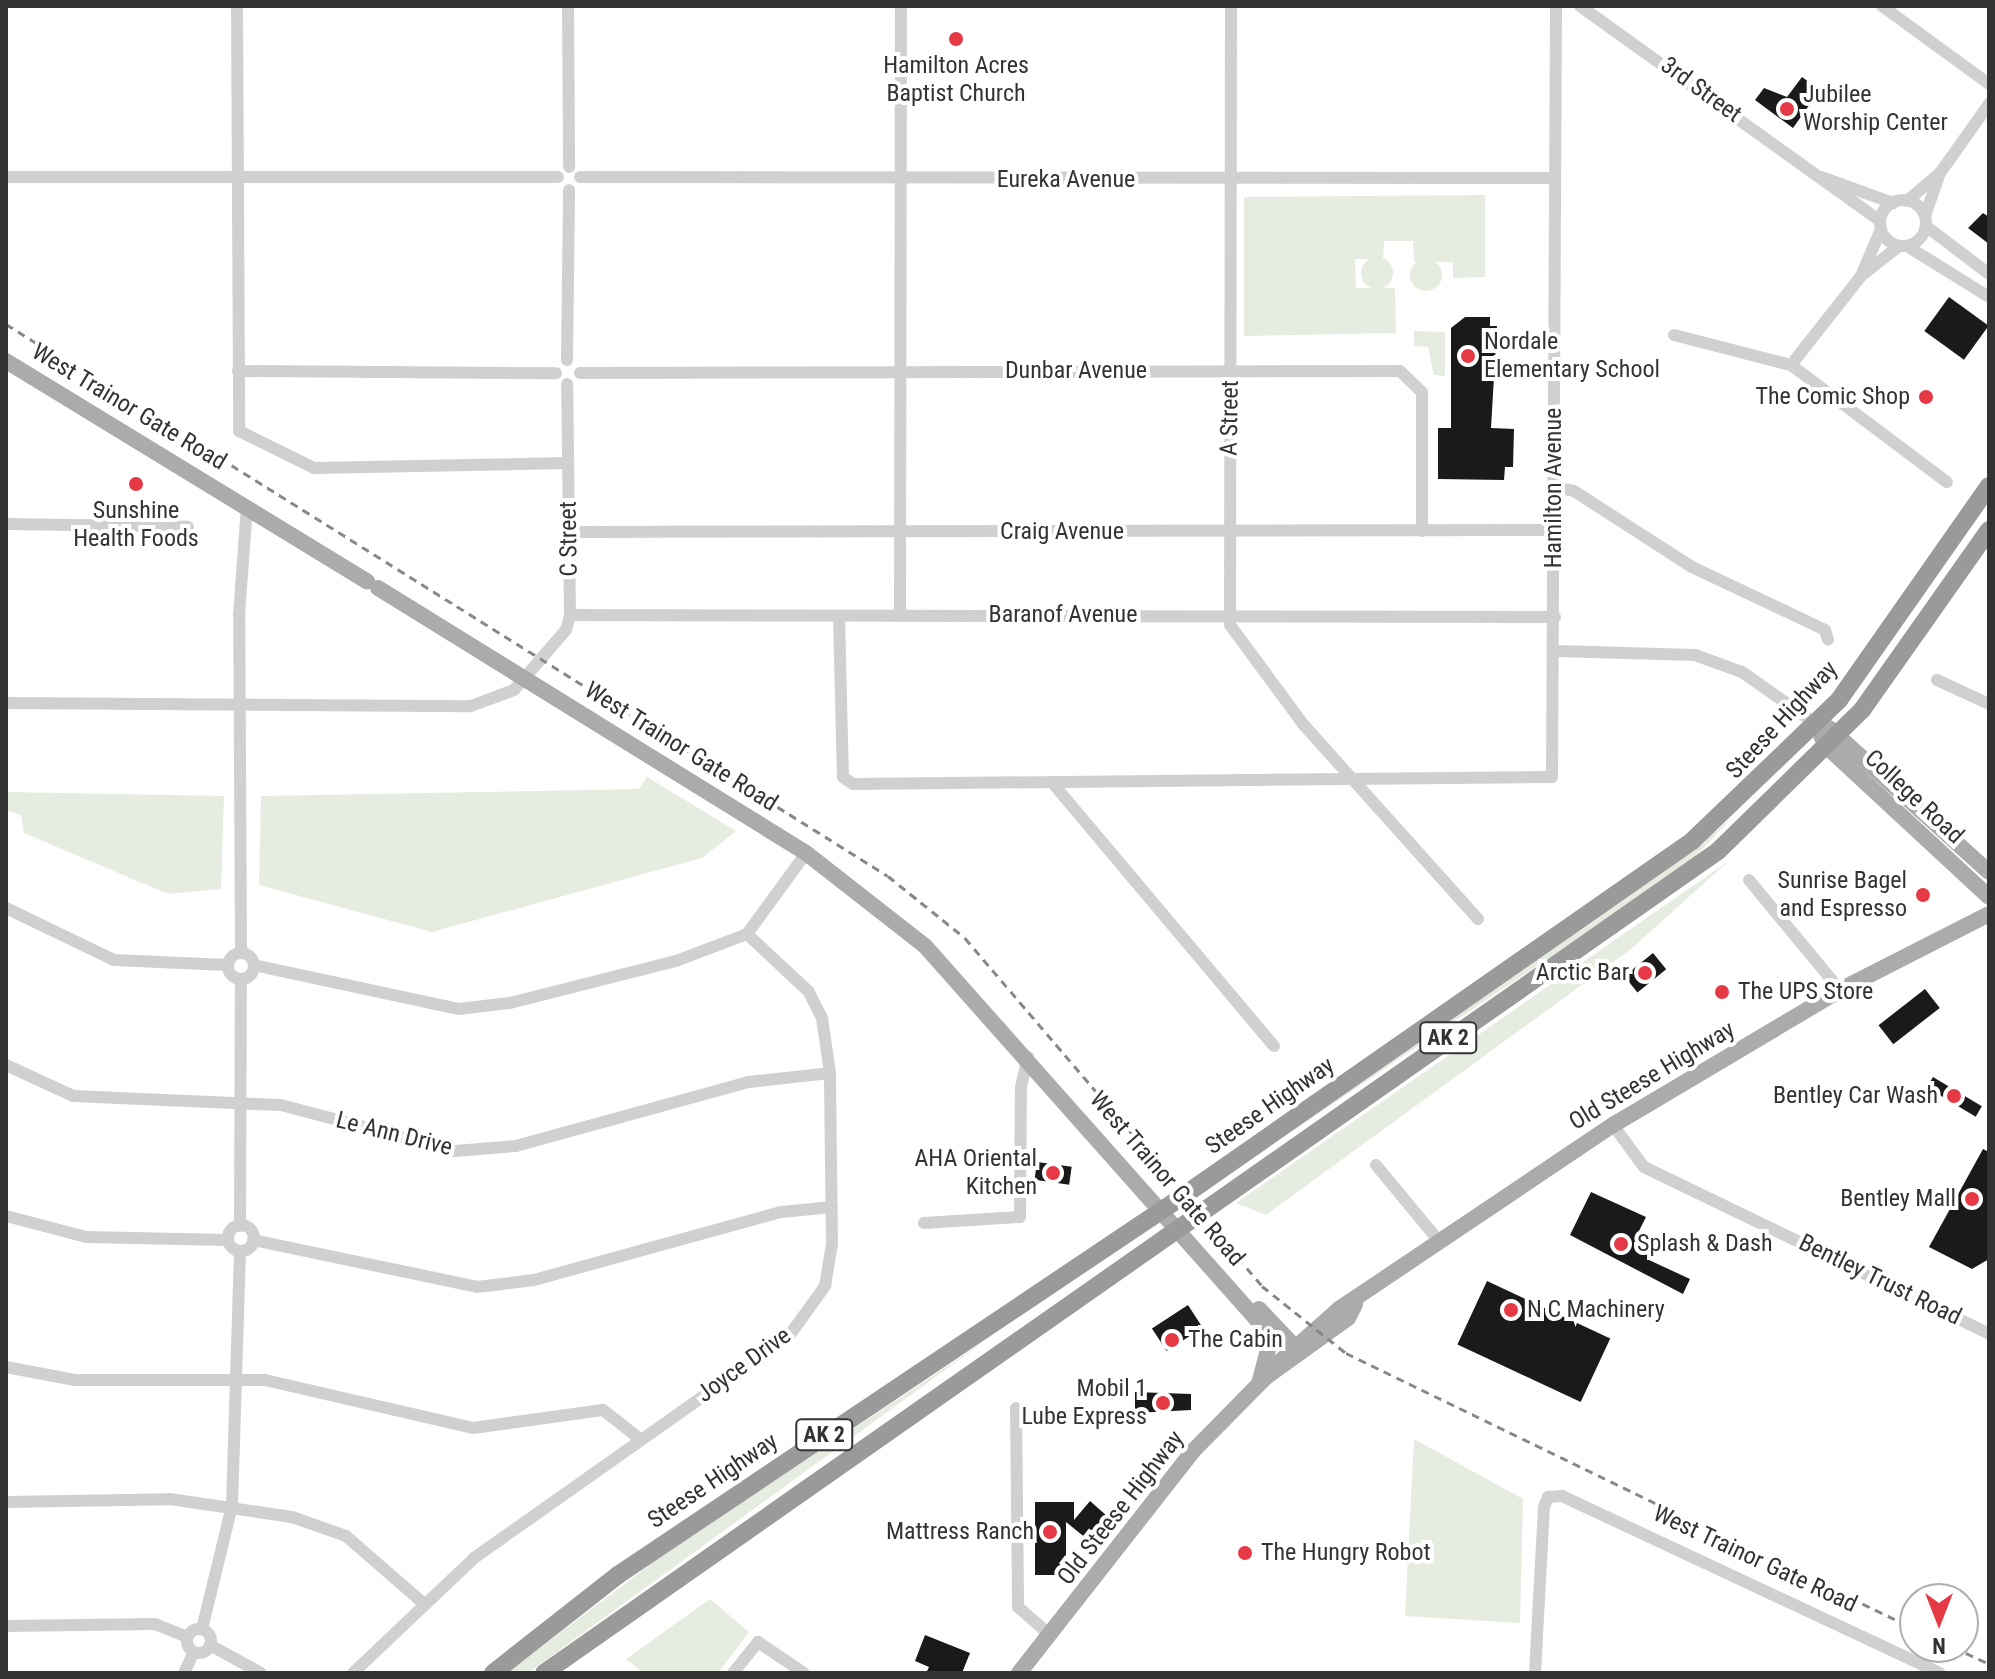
<!DOCTYPE html>
<html>
<head>
<meta charset="utf-8">
<style>
	body { margin:0 }
	#map { position:relative; width:1995px; height:1679px; overflow:hidden; background:#fff; font-family:"Roboto Condensed",sans-serif }
	div>[style] { position:absolute }
	[style*='--x'] { left:calc(var(--x)*1px); top:calc(var(--y)*1px); width:calc(var(--w)*1px); rotate:calc(var(--a)*1deg) }
	.green>* { inset:0; background:#e6ecdf }
	.round { border-radius:50% }
	.building>* { inset:0; background:#1a1a1a; transform-origin:0 0 }
	.minor>* { height:12px; margin:-6px; padding:0 6px; transform-origin:6px; border-radius:6px; background:#d0d0d0 }
	.minor>.ring { margin:-6px; padding:0; box-sizing:content-box; background:none; border:12px solid #d0d0d0; border-radius:50% }
	.major>* { height:16px; margin:-8px; padding:0 8px; transform-origin:8px; border-radius:8px; background:#ababab }
	.highway>* { height:18px; margin:-9px; padding:0 9px; transform-origin:9px; border-radius:9px; background:#9a9a9a }
	.rail>* { height:3px; margin-top:-1.5px; transform-origin:0; background:repeating-linear-gradient(90deg,#888 0 8px,transparent 0 14px) }
	.dots>* { width:22px; height:22px; translate:-50% -50%; box-sizing:border-box; border:4px solid #fff; border-radius:50% }
	span { translate:-50% -50%; white-space:nowrap; text-align:center; line-height:1.15; -webkit-text-stroke:8px #fff; paint-order:stroke }
	.shield-label span { padding:2px 6px; background:#fff; border:2px solid; border-radius:6px; -webkit-text-stroke-width:0 }
	.shield-label { font-size:22px; color:#333; font-weight:700 }
	.poi-label { font-size:24px; color:#333 }
	.left { translate:0 -50%; text-align:left }
	.right { translate:-100% -50%; text-align:right }
	.street-label { font-size:24px; color:#333 }
	.frame { position:absolute; inset:0; border:8px solid #333; pointer-events:none }
	.north { position:absolute; left:1899px; top:1583px; width:80px; height:80px; box-sizing:border-box; background:#fff; border:2px solid #adadad; border-radius:50%; rotate:180deg; font-size:22px; font-weight:700; line-height:32px; text-align:center; color:#333 }
	.north::after { content:''; display:block; margin:auto; width:28px; height:36px; background:#e63946; clip-path:polygon(50% 0,100% 100%,50% 72%,0 100%) }
</style>
</head>
<body>
<div id="map">
	<div class="green">
		<div style="clip-path:polygon(1485px 195px,1485px 277px,1453px 278px,1453px 262px,1414px 262px,1413px 241px,1384px 241px,1383px 259px,1355px 259px,1356px 288px,1395px 288px,1396px 333px,1244px 336px,1244px 197px)"></div>
		<div class="round" style="left:1361px;top:257px;width:32px;height:32px"></div>
		<div class="round" style="left:1410px;top:259px;width:32px;height:32px"></div>
		<div style="clip-path:polygon(1414px 331px,1445px 332px,1445px 376px,1434px 375px,1428px 347px,1414px 346px)"></div>
		<div style="clip-path:polygon(647px 777px,736px 831px,702px 858px,432px 932px,259px 885px,261px 796px,639px 789px)"></div>
		<div style="clip-path:polygon(6px 792px,224px 796px,221px 889px,168px 894px,24px 833px,21px 815px,6px 810px)"></div>
		<div style="clip-path:polygon(1733px 817px,1690px 862px,1272px 1145px,1703px 842px)"></div>
		<div style="clip-path:polygon(1730px 860px,1631px 949px,1266px 1215px,1236px 1203px)"></div>
		<div style="clip-path:polygon(985px 1341px,528px 1673px,507px 1673px,659px 1558px)"></div>
		<div style="clip-path:polygon(1414px 1439px,1523px 1499px,1520px 1623px,1405px 1616px)"></div>
		<div style="clip-path:polygon(710px 1599px,749px 1632px,718px 1673px,644px 1673px,626px 1659px)"></div>
	</div>
	<div class="building">
		<div style="clip-path:polygon(1802px 77px,1820px 90px,1793px 128px,1755px 100px,1764px 88px,1787px 97px)"></div>
		<div style="clip-path:polygon(1983px 213px,1989px 217px,1989px 244px,1968px 228px)"></div>
		<div style="left:1949px;top:297px;width:49px;height:42px;rotate:36deg"></div>
		<div style="clip-path:polygon(1490px 317px,1490px 326px,1497px 326px,1491px 428px,1514px 429px,1513px 467px,1505px 467px,1504px 480px,1438px 479px,1438px 428px,1451px 428px,1451px 328px,1465px 317px)"></div>
		<div style="left:1653px;top:953px;width:21px;height:37px;rotate:51deg"></div>
		<div style="left:1925px;top:989px;width:24px;height:59px;rotate:52deg"></div>
		<div style="left:1933px;top:1077px;width:57px;height:12px;rotate:31deg"></div>
		<div style="clip-path:polygon(1983px 1149px,1989px 1152px,1989px 1259px,1972px 1269px,1929px 1247px)"></div>
		<div style="left:1037px;top:1162px;width:35px;height:18px;rotate:8deg"></div>
		<div style="clip-path:polygon(1591px 1192px,1646px 1217px,1637px 1235px,1656px 1244px,1649px 1260px,1690px 1279px,1683px 1294px,1570px 1235px)"></div>
		<div style="left:1487px;top:1281px;width:136px;height:70px;rotate:25deg"></div>
		<div style="left:1188px;top:1305px;width:27px;height:43px;rotate:57deg"></div>
		<div style="clip-path:polygon(1135px 1392px,1191px 1394px,1191px 1410px,1135px 1413px)"></div>
		<div style="clip-path:polygon(1090px 1501px,1107px 1516px,1087px 1539px,1066px 1522px,1066px 1575px,1035px 1575px,1035px 1502px,1074px 1502px,1074px 1520px)"></div>
		<div style="clip-path:polygon(925px 1635px,970px 1653px,962px 1673px,926px 1673px,929px 1667px,915px 1661px)"></div>
	</div>
	<div class="minor">
		<div style="--x:237;--y:6;--w:425;--a:89.7"></div>
		<div style="--x:239;--y:431;--w:84;--a:26.3"></div>
		<div style="--x:314;--y:468;--w:254;--a:-1.1"></div>
		<div style="--x:568;--y:6;--w:161;--a:89.6"></div>
		<div style="--x:1231;--y:6;--w:619;--a:90.09"></div>
		<div style="--x:1230;--y:625;--w:123;--a:53.6"></div>
		<div style="--x:1303;--y:724;--w:262;--a:48.1"></div>
		<div style="--x:1580;--y:6;--w:369;--a:35.6"></div>
		<div style="--x:1882;--y:6;--w:132;--a:36.1"></div>
		<div style="--x:6;--y:177;--w:552;--a:0"></div>
		<div style="--x:580;--y:177;--w:972;--a:0.06"></div>
		<div style="--x:1821;--y:177;--w:77;--a:19.9"></div>
		<div class="ring" style="left:1880px;top:200px;width:34px;height:34px"></div>
		<div style="--x:1907;--y:201;--w:43;--a:-40.3"></div>
		<div style="--x:1940;--y:173;--w:85;--a:-54.6"></div>
		<div style="--x:1925;--y:216;--w:46;--a:-70.8"></div>
		<div style="--x:1926;--y:226;--w:79;--a:37.3"></div>
		<div style="--x:1907;--y:246;--w:97;--a:31.9"></div>
		<div style="--x:1861;--y:276;--w:51;--a:-66.9"></div>
		<div style="--x:1674;--y:335;--w:121;--a:14.4"></div>
		<div style="--x:1791;--y:365;--w:195;--a:36.9"></div>
		<div style="--x:567;--y:360;--w:170;--a:-89.3"></div>
		<div style="--x:1791;--y:365;--w:113;--a:-51.8"></div>
		<div style="--x:1861;--y:276;--w:48;--a:-38.3"></div>
		<div style="--x:238;--y:371;--w:318;--a:0.4"></div>
		<div style="--x:580;--y:373;--w:820;--a:-0.14"></div>
		<div style="--x:1400;--y:371;--w:30;--a:44"></div>
		<div style="--x:1422;--y:392;--w:139;--a:90"></div>
		<div style="--x:1554;--y:487;--w:20;--a:11"></div>
		<div style="--x:1574;--y:491;--w:140;--a:32.8"></div>
		<div style="--x:1692;--y:567;--w:147;--a:25.3"></div>
		<div style="--x:1825;--y:630;--w:10;--a:73"></div>
		<div style="--x:6;--y:524;--w:182;--a:0.9"></div>
		<div style="--x:569;--y:532;--w:985;--a:-0.12"></div>
		<div style="--x:570;--y:615;--w:985;--a:0.12"></div>
		<div style="--x:900;--y:615;--w:609;--a:-89.91"></div>
		<div style="--x:839;--y:616;--w:161;--a:88.6"></div>
		<div style="--x:843;--y:777;--w:12;--a:35"></div>
		<div style="--x:853;--y:784;--w:699;--a:-0.57"></div>
		<div style="--x:1552;--y:777;--w:771;--a:-89.7"></div>
		<div style="--x:1556;--y:651;--w:139;--a:1.6"></div>
		<div style="--x:1695;--y:655;--w:50;--a:19.9"></div>
		<div style="--x:1742;--y:672;--w:90;--a:35.1"></div>
		<div style="--x:1937;--y:680;--w:57;--a:24.8"></div>
		<div style="--x:6;--y:703;--w:465;--a:0.4"></div>
		<div style="--x:471;--y:706;--w:46;--a:-20.4"></div>
		<div style="--x:514;--y:690;--w:79;--a:-49.1"></div>
		<div style="--x:566;--y:630;--w:16;--a:-75"></div>
		<div style="--x:570;--y:615;--w:231;--a:-90.7"></div>
		<div style="--x:1055;--y:786;--w:340;--a:49.9"></div>
		<div style="--x:1749;--y:880;--w:143;--a:50.4"></div>
		<div style="--x:6;--y:908;--w:120;--a:25.7"></div>
		<div style="--x:114;--y:960;--w:113;--a:2.5"></div>
		<div class="ring" style="left:228px;top:953px;width:14px;height:14px"></div>
		<div style="--x:241;--y:953;--w:338;--a:-90.3"></div>
		<div style="--x:239;--y:615;--w:109;--a:-85.8"></div>
		<div style="--x:254;--y:965;--w:210;--a:12.1"></div>
		<div style="--x:459;--y:1009;--w:51;--a:-6.7"></div>
		<div style="--x:510;--y:1003;--w:171;--a:-14.2"></div>
		<div style="--x:676;--y:961;--w:76;--a:-20.8"></div>
		<div style="--x:747;--y:934;--w:100;--a:-53.9"></div>
		<div style="--x:6;--y:1065;--w:74;--a:24.8"></div>
		<div style="--x:73;--y:1096;--w:208;--a:2.5"></div>
		<div style="--x:281;--y:1105;--w:180;--a:14.8"></div>
		<div style="--x:455;--y:1151;--w:61;--a:-4.7"></div>
		<div style="--x:516;--y:1146;--w:242;--a:-15.4"></div>
		<div style="--x:749;--y:1082;--w:81;--a:-6.3"></div>
		<div style="--x:1613;--y:1125;--w:52;--a:53.6"></div>
		<div style="--x:1644;--y:1167;--w:383;--a:25.8"></div>
		<div style="--x:1376;--y:1165;--w:97;--a:50.4"></div>
		<div style="--x:6;--y:1216;--w:83;--a:14.7"></div>
		<div style="--x:86;--y:1237;--w:142;--a:1.2"></div>
		<div style="--x:924;--y:1223;--w:96;--a:-3.6"></div>
		<div style="--x:1020;--y:1217;--w:130;--a:-89.6"></div>
		<div style="--x:1021;--y:1087;--w:31;--a:-77"></div>
		<div class="ring" style="left:228px;top:1225px;width:14px;height:14px"></div>
		<div style="--x:240;--y:1226;--w:247;--a:-89.8"></div>
		<div style="--x:253;--y:1240;--w:229;--a:11.8"></div>
		<div style="--x:477;--y:1287;--w:57;--a:-7"></div>
		<div style="--x:534;--y:1280;--w:256;--a:-15.4"></div>
		<div style="--x:781;--y:1212;--w:51;--a:-5.6"></div>
		<div style="--x:6;--y:1367;--w:70;--a:10.7"></div>
		<div style="--x:75;--y:1380;--w:190;--a:0"></div>
		<div style="--x:265;--y:1380;--w:213;--a:13"></div>
		<div style="--x:473;--y:1428;--w:131;--a:-7.9"></div>
		<div style="--x:603;--y:1410;--w:47;--a:38.1"></div>
		<div style="--x:1016;--y:1408;--w:199;--a:89.4"></div>
		<div style="--x:1018;--y:1607;--w:43;--a:41.2"></div>
		<div style="--x:6;--y:1502;--w:164;--a:-1"></div>
		<div style="--x:170;--y:1499;--w:123;--a:8.4"></div>
		<div style="--x:292;--y:1517;--w:57;--a:19.4"></div>
		<div style="--x:346;--y:1536;--w:101;--a:41"></div>
		<div style="--x:6;--y:1626;--w:149;--a:-0.8"></div>
		<div style="--x:155;--y:1624;--w:35;--a:22"></div>
		<div style="--x:202;--y:1629;--w:127;--a:-76.3"></div>
		<div style="--x:232;--y:1506;--w:255;--a:-88.2"></div>
		<div class="ring" style="left:187px;top:1629px;width:12px;height:12px"></div>
		<div style="--x:210;--y:1645;--w:58;--a:28.8"></div>
		<div style="--x:184;--y:1673;--w:23;--a:-65"></div>
		<div style="--x:353;--y:1673;--w:167;--a:-43.5"></div>
		<div style="--x:474;--y:1558;--w:385;--a:-35.2"></div>
		<div style="--x:789;--y:1336;--w:62;--a:-54.2"></div>
		<div style="--x:825;--y:1286;--w:43;--a:-80.5"></div>
		<div style="--x:832;--y:1244;--w:171;--a:-90.7"></div>
		<div style="--x:830;--y:1073;--w:56;--a:-98.3"></div>
		<div style="--x:822;--y:1018;--w:30;--a:-117"></div>
		<div style="--x:808;--y:991;--w:83;--a:-136.9"></div>
		<div style="--x:733;--y:1673;--w:40;--a:-51"></div>
		<div style="--x:758;--y:1642;--w:55;--a:34"></div>
		<div style="--x:1535;--y:1673;--w:166;--a:-86.9"></div>
		<div style="--x:1544;--y:1507;--w:11;--a:-68"></div>
		<div style="--x:1548;--y:1497;--w:14;--a:-4"></div>
		<div style="--x:1562;--y:1496;--w:417;--a:25.1"></div>
	</div>
	<div class="major">
		<div style="--x:6;--y:361;--w:423;--a:31.4"></div>
		<div style="--x:378;--y:588;--w:503;--a:31.76"></div>
		<div style="--x:806;--y:853;--w:151;--a:38"></div>
		<div style="--x:925;--y:946;--w:503;--a:48.39"></div>
		<div style="--x:1259;--y:1322;--w:23;--a:61"></div>
		<div style="--x:1270;--y:1342;--w:43;--a:104.7"></div>
		<div style="--x:1816;--y:724;--w:24;--a:66"></div>
		<div style="--x:1826;--y:746;--w:222;--a:42.8"></div>
		<div style="--x:1829;--y:728;--w:215;--a:42"></div>
		<div style="--x:1259;--y:1309;--w:50;--a:46.6"></div>
		<div style="--x:1268;--y:1372;--w:95;--a:-41.6"></div>
		<div style="--x:1339;--y:1309;--w:330;--a:-33.9"></div>
		<div style="--x:1613;--y:1125;--w:264;--a:-30.7"></div>
		<div style="--x:1840;--y:990;--w:167;--a:-27"></div>
		<div style="--x:1019;--y:1673;--w:283;--a:-51.9"></div>
		<div style="--x:1194;--y:1450;--w:103;--a:-45.4"></div>
		<div style="--x:1266;--y:1377;--w:101;--a:-35.7"></div>
		<div style="--x:1348;--y:1318;--w:16;--a:-63"></div>
	</div>
	<div class="highway">
		<div style="--x:493;--y:1673;--w:159;--a:-38.1"></div>
		<div style="--x:618;--y:1575;--w:680;--a:-33.85"></div>
		<div style="--x:1183;--y:1196;--w:621;--a:-34.89"></div>
		<div style="--x:1692;--y:841;--w:204;--a:-43.8"></div>
		<div style="--x:1839;--y:700;--w:261;--a:-55"></div>
		<div style="--x:544;--y:1673;--w:1433;--a:-35"></div>
		<div style="--x:1718;--y:851;--w:202;--a:-44.4"></div>
		<div style="--x:1862;--y:710;--w:220;--a:-54.8"></div>
	</div>
	<div class="rail">
		<div style="--x:6;--y:324;--w:1040;--a:32.04"></div>
		<div style="--x:888;--y:876;--w:99;--a:38.8"></div>
		<div style="--x:965;--y:938;--w:458;--a:49.5"></div>
		<div style="--x:1262;--y:1286;--w:107;--a:38.6"></div>
		<div style="--x:1346;--y:1353;--w:632;--a:25.88"></div>
		<div style="--x:1953;--y:1647;--w:40;--a:25"></div>
	</div>
	<div class="dots">
		<div style="left:956px;top:39px;background:#e63946"></div>
		<div style="left:1787px;top:109px;background:#e63946"></div>
		<div style="left:1468px;top:356px;background:#e63946"></div>
		<div style="left:1926px;top:397px;background:#e63946"></div>
		<div style="left:136px;top:484px;background:#e63946"></div>
		<div style="left:1923px;top:895px;background:#e63946"></div>
		<div style="left:1645px;top:973px;background:#e63946"></div>
		<div style="left:1722px;top:992px;background:#e63946"></div>
		<div style="left:1954px;top:1096px;background:#e63946"></div>
		<div style="left:1053px;top:1173px;background:#e63946"></div>
		<div style="left:1972px;top:1199px;background:#e63946"></div>
		<div style="left:1621px;top:1244px;background:#e63946"></div>
		<div style="left:1511px;top:1310px;background:#e63946"></div>
		<div style="left:1172px;top:1340px;background:#e63946"></div>
		<div style="left:1163px;top:1403px;background:#e63946"></div>
		<div style="left:1050px;top:1532px;background:#e63946"></div>
		<div style="left:1245px;top:1553px;background:#e63946"></div>
	</div>
	<div class="shield-label">
		<span style="left:1448px;top:1038px">AK 2</span>
		<span style="left:824px;top:1435px">AK 2</span>
	</div>
	<div class="poi-label">
		<span style="left:956px;top:80px">Hamilton Acres<br>Baptist Church</span>
		<span class="left" style="left:1803px;top:109px">Jubilee<br>Worship Center</span>
		<span class="left" style="left:1484px;top:356px">Nordale<br>Elementary School</span>
		<span class="right" style="left:1910px;top:397px">The Comic Shop</span>
		<span style="left:136px;top:525px">Sunshine<br>Health Foods</span>
		<span class="right" style="left:1907px;top:895px">Sunrise Bagel<br>and Espresso</span>
		<span class="right" style="left:1629px;top:973px">Arctic Bar</span>
		<span class="left" style="left:1738px;top:992px">The UPS Store</span>
		<span class="right" style="left:1938px;top:1096px">Bentley Car Wash</span>
		<span class="right" style="left:1037px;top:1173px">AHA Oriental<br>Kitchen</span>
		<span class="right" style="left:1956px;top:1199px">Bentley Mall</span>
		<span class="left" style="left:1637px;top:1244px">Splash &amp; Dash</span>
		<span class="left" style="left:1527px;top:1310px">N C Machinery</span>
		<span class="left" style="left:1188px;top:1340px">The Cabin</span>
		<span class="right" style="left:1147px;top:1403px">Mobil 1<br>Lube Express</span>
		<span class="right" style="left:1034px;top:1532px">Mattress Ranch</span>
		<span class="left" style="left:1261px;top:1553px">The Hungry Robot</span>
	</div>
	<div class="street-label">
		<span style="left:1701px;top:90px;rotate:36deg">3rd Street</span>
		<span style="left:1066px;top:180px">Eureka Avenue</span>
		<span style="left:1076px;top:371px">Dunbar Avenue</span>
		<span style="left:129px;top:407px;rotate:31deg">West Trainor Gate Road</span>
		<span style="left:1230px;top:418px;rotate:-89deg">A Street</span>
		<span style="left:1554px;top:488px;rotate:-90deg">Hamilton Avenue</span>
		<span style="left:1062px;top:532px">Craig Avenue</span>
		<span style="left:569px;top:539px;rotate:-91deg">C Street</span>
		<span style="left:1063px;top:615px">Baranof Avenue</span>
		<span style="left:1782px;top:720px;rotate:-47deg">Steese Highway</span>
		<span style="left:681px;top:747px;rotate:32deg">West Trainor Gate Road</span>
		<span style="left:1914px;top:797px;rotate:43deg">College Road</span>
		<span style="left:1652px;top:1076px;rotate:-31deg">Old Steese Highway</span>
		<span style="left:1270px;top:1106px;rotate:-35deg">Steese Highway</span>
		<span style="left:394px;top:1134px;rotate:14deg">Le Ann Drive</span>
		<span style="left:1167px;top:1179px;rotate:49deg">West Trainor Gate Road</span>
		<span style="left:1880px;top:1280px;rotate:26deg">Bentley Trust Road</span>
		<span style="left:744px;top:1365px;rotate:-36deg">Joyce Drive</span>
		<span style="left:713px;top:1481px;rotate:-34deg">Steese Highway</span>
		<span style="left:1121px;top:1508px;rotate:-52deg">Old Steese Highway</span>
		<span style="left:1755px;top:1559px;rotate:25deg">West Trainor Gate Road</span>
	</div>
	<div class="frame"></div>
	<div class="north">N</div>
</div>
</body>
</html>
